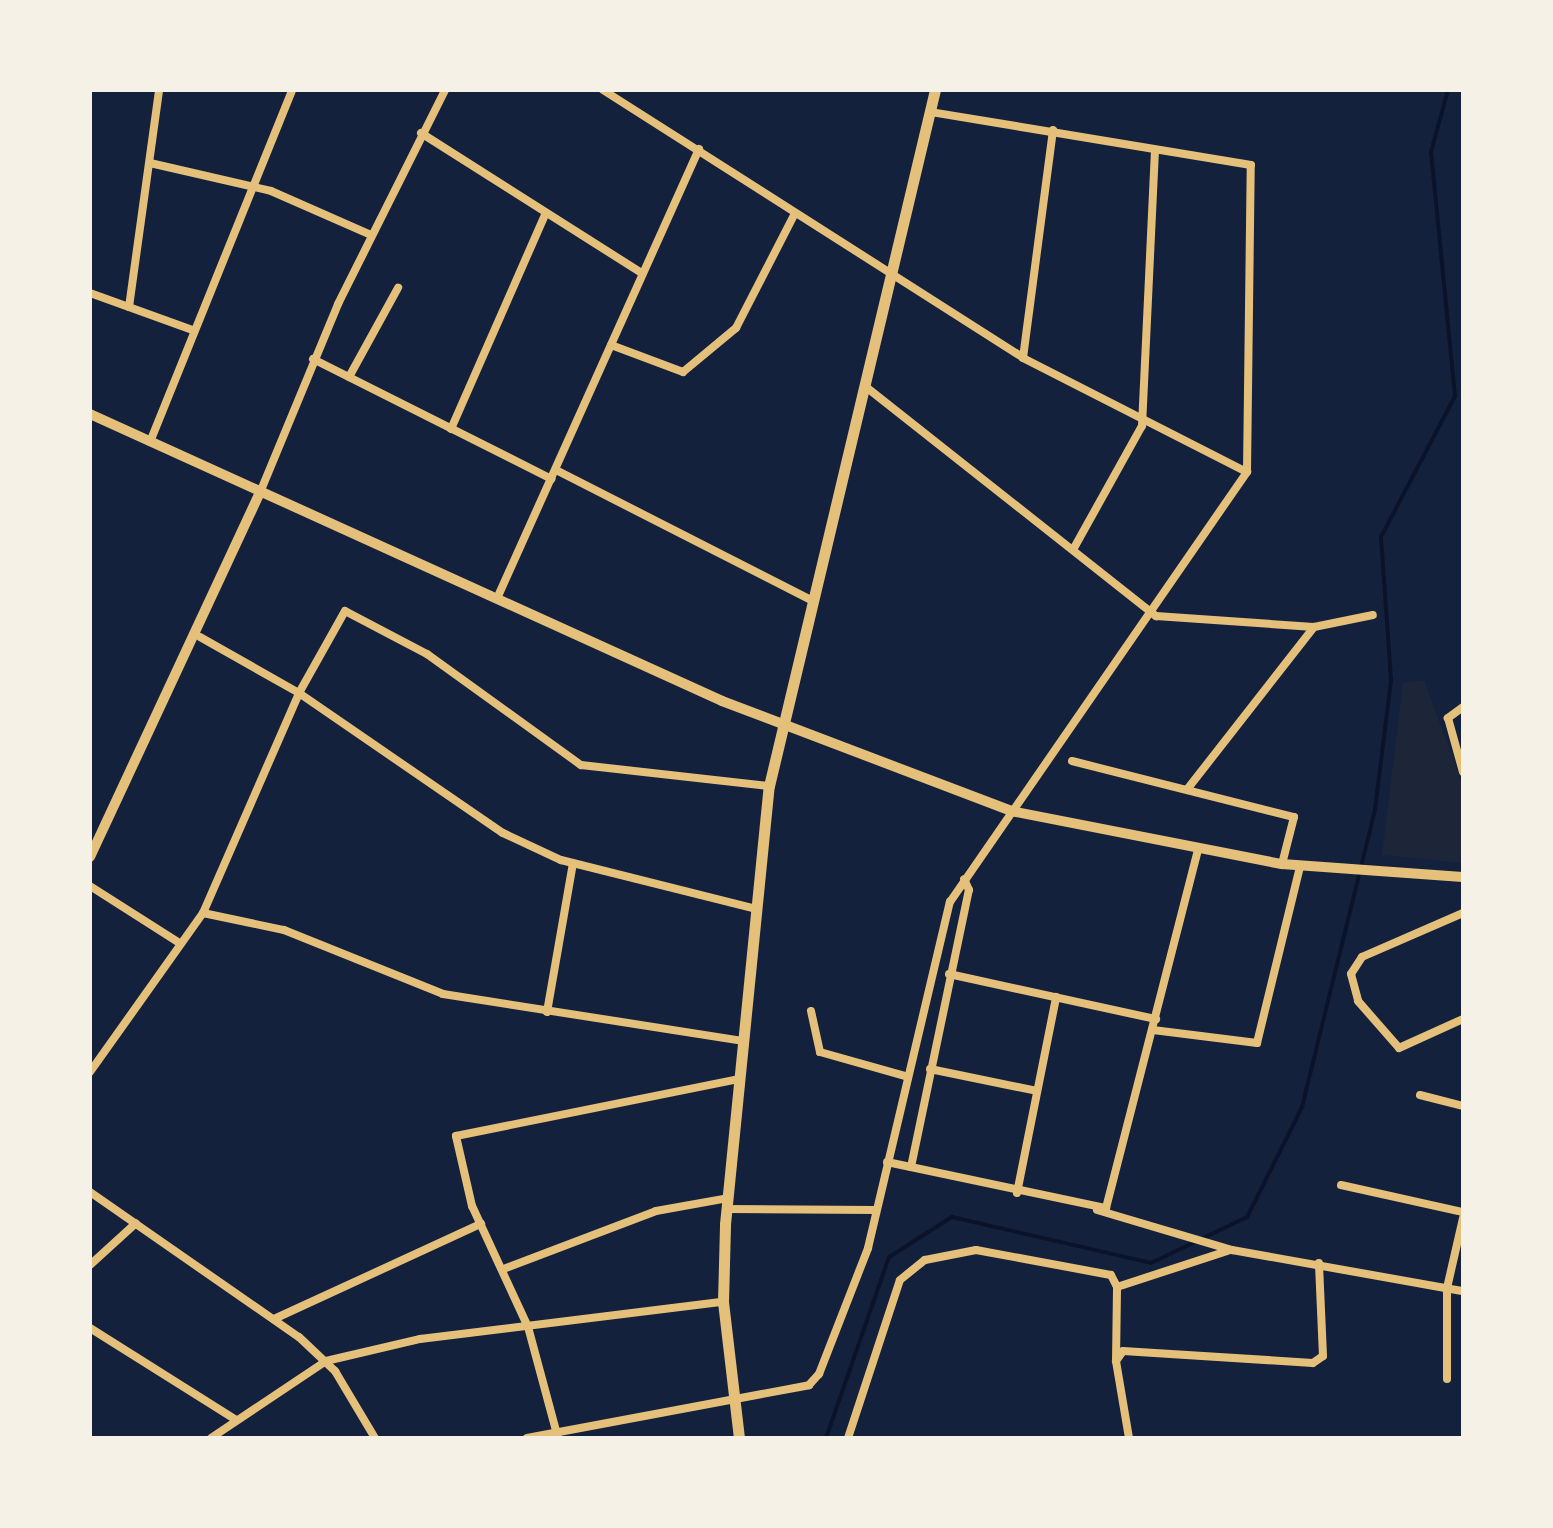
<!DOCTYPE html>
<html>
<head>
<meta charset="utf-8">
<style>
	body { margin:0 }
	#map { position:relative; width:1553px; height:1528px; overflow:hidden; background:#14213d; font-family:"Asap Condensed",sans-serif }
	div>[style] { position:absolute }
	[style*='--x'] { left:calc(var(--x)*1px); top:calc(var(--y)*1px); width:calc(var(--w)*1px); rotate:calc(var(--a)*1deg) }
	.green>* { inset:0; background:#1d2539 }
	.stream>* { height:4px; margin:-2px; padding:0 2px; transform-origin:2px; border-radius:2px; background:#0b132b }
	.minor>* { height:8px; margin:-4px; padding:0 4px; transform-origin:4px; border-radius:4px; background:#e5c07b }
	.tertiary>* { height:10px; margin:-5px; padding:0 5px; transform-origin:5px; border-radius:5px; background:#e5c07b }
	.secondary>* { height:11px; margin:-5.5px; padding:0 5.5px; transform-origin:5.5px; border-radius:5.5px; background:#e5c07b }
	span { translate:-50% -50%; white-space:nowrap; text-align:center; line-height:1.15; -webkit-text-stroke:8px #f6f1e7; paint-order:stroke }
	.frame { position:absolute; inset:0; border:92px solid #f6f1e7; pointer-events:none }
</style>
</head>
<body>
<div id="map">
	<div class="green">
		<div style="clip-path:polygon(1424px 680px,1463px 786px,1463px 863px,1382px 855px,1403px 683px)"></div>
	</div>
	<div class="stream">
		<div style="--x:826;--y:1438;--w:192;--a:-70.8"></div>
		<div style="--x:889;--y:1257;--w:75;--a:-32.4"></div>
		<div style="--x:952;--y:1217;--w:204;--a:13"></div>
		<div style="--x:1151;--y:1263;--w:106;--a:-25.6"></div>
		<div style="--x:1247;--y:1217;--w:123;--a:-63.4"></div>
		<div style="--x:1302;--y:1107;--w:307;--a:-76.2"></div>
		<div style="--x:1375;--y:809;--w:130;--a:-82.9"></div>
		<div style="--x:1391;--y:680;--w:143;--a:-94"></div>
		<div style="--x:1381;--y:537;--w:159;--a:-62.3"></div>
		<div style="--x:1455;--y:396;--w:245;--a:-95.6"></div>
		<div style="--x:1431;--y:152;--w:64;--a:-74.7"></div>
	</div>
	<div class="minor">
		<div style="--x:603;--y:90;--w:498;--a:32.5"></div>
		<div style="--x:1023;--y:358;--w:251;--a:27"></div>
		<div style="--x:421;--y:133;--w:262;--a:32.4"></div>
		<div style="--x:150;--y:163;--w:124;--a:13"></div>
		<div style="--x:271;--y:191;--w:109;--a:23.7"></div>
		<div style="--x:90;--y:293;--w:109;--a:19.9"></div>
		<div style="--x:129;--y:307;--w:219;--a:-82.1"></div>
		<div style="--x:611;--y:345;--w:77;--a:20.6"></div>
		<div style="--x:683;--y:372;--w:69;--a:-39.7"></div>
		<div style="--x:736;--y:328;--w:129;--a:-62.8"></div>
		<div style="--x:1023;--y:358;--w:230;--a:-82.5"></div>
		<div style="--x:313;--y:359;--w:267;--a:26.7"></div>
		<div style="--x:349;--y:377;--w:102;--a:-61.2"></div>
		<div style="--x:866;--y:387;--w:370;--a:38.3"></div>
		<div style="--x:1156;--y:616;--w:158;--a:4"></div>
		<div style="--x:1314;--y:627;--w:204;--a:128"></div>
		<div style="--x:451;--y:429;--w:236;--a:-66.3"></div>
		<div style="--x:150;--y:442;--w:380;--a:-68"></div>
		<div style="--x:556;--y:470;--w:286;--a:27"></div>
		<div style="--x:259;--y:495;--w:207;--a:-67.5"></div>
		<div style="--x:338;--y:304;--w:239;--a:-63.4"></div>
		<div style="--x:1074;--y:548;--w:140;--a:-60.9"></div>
		<div style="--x:1142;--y:426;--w:276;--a:-87.3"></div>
		<div style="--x:499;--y:594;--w:488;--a:-65.8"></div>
		<div style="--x:1314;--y:627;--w:60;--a:-11.5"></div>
		<div style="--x:200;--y:637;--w:114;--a:29.5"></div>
		<div style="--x:299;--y:693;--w:247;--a:34.5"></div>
		<div style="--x:503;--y:833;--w:64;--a:25"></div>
		<div style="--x:561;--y:860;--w:201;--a:14.1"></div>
		<div style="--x:1463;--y:707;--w:19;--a:144"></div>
		<div style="--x:1448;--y:718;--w:56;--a:74.5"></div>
		<div style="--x:1072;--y:761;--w:229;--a:14.2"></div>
		<div style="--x:1294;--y:817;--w:49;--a:104.3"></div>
		<div style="--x:90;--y:886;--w:104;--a:32.5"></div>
		<div style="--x:203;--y:913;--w:83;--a:11.9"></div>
		<div style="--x:284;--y:930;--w:171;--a:21.9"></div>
		<div style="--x:443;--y:994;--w:303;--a:8.9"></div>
		<div style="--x:1463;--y:913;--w:110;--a:156.5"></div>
		<div style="--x:1362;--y:957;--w:20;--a:123"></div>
		<div style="--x:1351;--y:974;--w:28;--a:75"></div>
		<div style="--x:1358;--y:1001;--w:62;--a:48.9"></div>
		<div style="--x:1399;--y:1048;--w:70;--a:-24.4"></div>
		<div style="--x:949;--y:974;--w:212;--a:12.3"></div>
		<div style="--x:811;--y:1011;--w:42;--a:77.6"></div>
		<div style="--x:820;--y:1052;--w:88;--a:15.8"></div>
		<div style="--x:547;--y:1012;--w:151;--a:-80.1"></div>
		<div style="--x:1153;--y:1030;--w:105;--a:7.1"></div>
		<div style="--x:1257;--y:1043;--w:182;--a:-76.3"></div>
		<div style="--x:930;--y:1069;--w:109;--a:11.6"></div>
		<div style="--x:90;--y:1072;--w:195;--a:-54.6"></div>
		<div style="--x:203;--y:913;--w:240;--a:-66.4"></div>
		<div style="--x:299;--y:693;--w:94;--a:-60.7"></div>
		<div style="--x:345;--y:611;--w:93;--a:27.7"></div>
		<div style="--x:427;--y:654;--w:190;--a:35.8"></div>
		<div style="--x:581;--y:765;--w:189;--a:6.4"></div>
		<div style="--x:1420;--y:1095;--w:44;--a:14.3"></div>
		<div style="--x:887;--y:1162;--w:224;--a:11.9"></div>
		<div style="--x:1106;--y:1208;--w:371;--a:-75.6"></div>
		<div style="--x:911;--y:1167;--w:283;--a:-78.2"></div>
		<div style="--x:969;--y:890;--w:12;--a:-114"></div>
		<div style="--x:1341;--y:1185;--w:125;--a:12.5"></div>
		<div style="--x:90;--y:1192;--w:254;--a:34.8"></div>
		<div style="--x:299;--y:1337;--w:50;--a:43.4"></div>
		<div style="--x:335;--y:1371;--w:78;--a:59.2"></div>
		<div style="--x:1017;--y:1193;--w:200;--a:-78.7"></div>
		<div style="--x:727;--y:1209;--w:148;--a:0.4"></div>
		<div style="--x:1097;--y:1210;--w:141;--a:16.5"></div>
		<div style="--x:1232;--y:1250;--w:235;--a:10.1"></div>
		<div style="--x:90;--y:1265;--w:62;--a:-42.4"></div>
		<div style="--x:506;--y:1268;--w:160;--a:-20.8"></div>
		<div style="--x:656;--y:1211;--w:73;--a:-10.2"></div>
		<div style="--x:274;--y:1319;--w:228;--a:-24.7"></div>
		<div style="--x:90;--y:1328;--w:173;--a:32.2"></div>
		<div style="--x:1116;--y:1361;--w:74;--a:-89.2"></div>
		<div style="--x:1117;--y:1287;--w:116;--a:-18.1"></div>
		<div style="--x:1447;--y:1379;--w:91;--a:-90"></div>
		<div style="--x:1447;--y:1288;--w:72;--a:-77.1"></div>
		<div style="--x:211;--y:1438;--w:138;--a:-33.8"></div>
		<div style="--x:326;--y:1361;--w:97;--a:-13.2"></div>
		<div style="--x:420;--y:1339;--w:305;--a:-7"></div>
		<div style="--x:527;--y:1438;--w:287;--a:-10.6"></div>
		<div style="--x:809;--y:1385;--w:15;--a:-48"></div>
		<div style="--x:819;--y:1374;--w:135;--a:-68.7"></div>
		<div style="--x:868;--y:1248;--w:356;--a:-76.7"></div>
		<div style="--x:950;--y:902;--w:523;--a:-55.37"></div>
		<div style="--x:1247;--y:472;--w:307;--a:-89.3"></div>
		<div style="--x:1251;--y:165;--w:324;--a:-170.6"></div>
		<div style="--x:558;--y:1438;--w:115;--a:-105.1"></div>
		<div style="--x:528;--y:1327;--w:133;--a:-114.8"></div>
		<div style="--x:472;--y:1206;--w:72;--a:-102.9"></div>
		<div style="--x:456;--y:1136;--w:288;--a:-11.4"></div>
		<div style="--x:848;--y:1438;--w:166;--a:-71.8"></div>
		<div style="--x:900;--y:1280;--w:32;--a:-39"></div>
		<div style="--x:925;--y:1260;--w:52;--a:-11.1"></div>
		<div style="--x:976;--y:1250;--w:137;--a:10.5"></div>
		<div style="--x:1111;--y:1275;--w:13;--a:63"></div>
		<div style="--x:1129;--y:1438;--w:78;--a:-99.6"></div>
		<div style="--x:1116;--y:1361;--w:12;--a:-55"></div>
		<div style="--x:1123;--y:1351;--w:190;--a:3.6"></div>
		<div style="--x:1313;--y:1363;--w:12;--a:-35"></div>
		<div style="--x:1323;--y:1356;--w:93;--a:-92.5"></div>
	</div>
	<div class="tertiary">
		<div style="--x:90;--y:414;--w:694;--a:24.42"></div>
		<div style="--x:722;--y:701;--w:309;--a:20.8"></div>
		<div style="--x:1011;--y:811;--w:276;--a:11.1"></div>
		<div style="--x:1282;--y:864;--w:181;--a:4.1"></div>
		<div style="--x:90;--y:857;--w:400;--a:-65"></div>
	</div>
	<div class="secondary">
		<div style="--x:739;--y:1438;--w:137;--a:-96.7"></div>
		<div style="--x:723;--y:1302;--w:78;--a:-88.5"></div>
		<div style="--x:725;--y:1224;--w:440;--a:-84.3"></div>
		<div style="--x:769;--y:786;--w:716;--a:-76.59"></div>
	</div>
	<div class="frame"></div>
</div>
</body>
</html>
